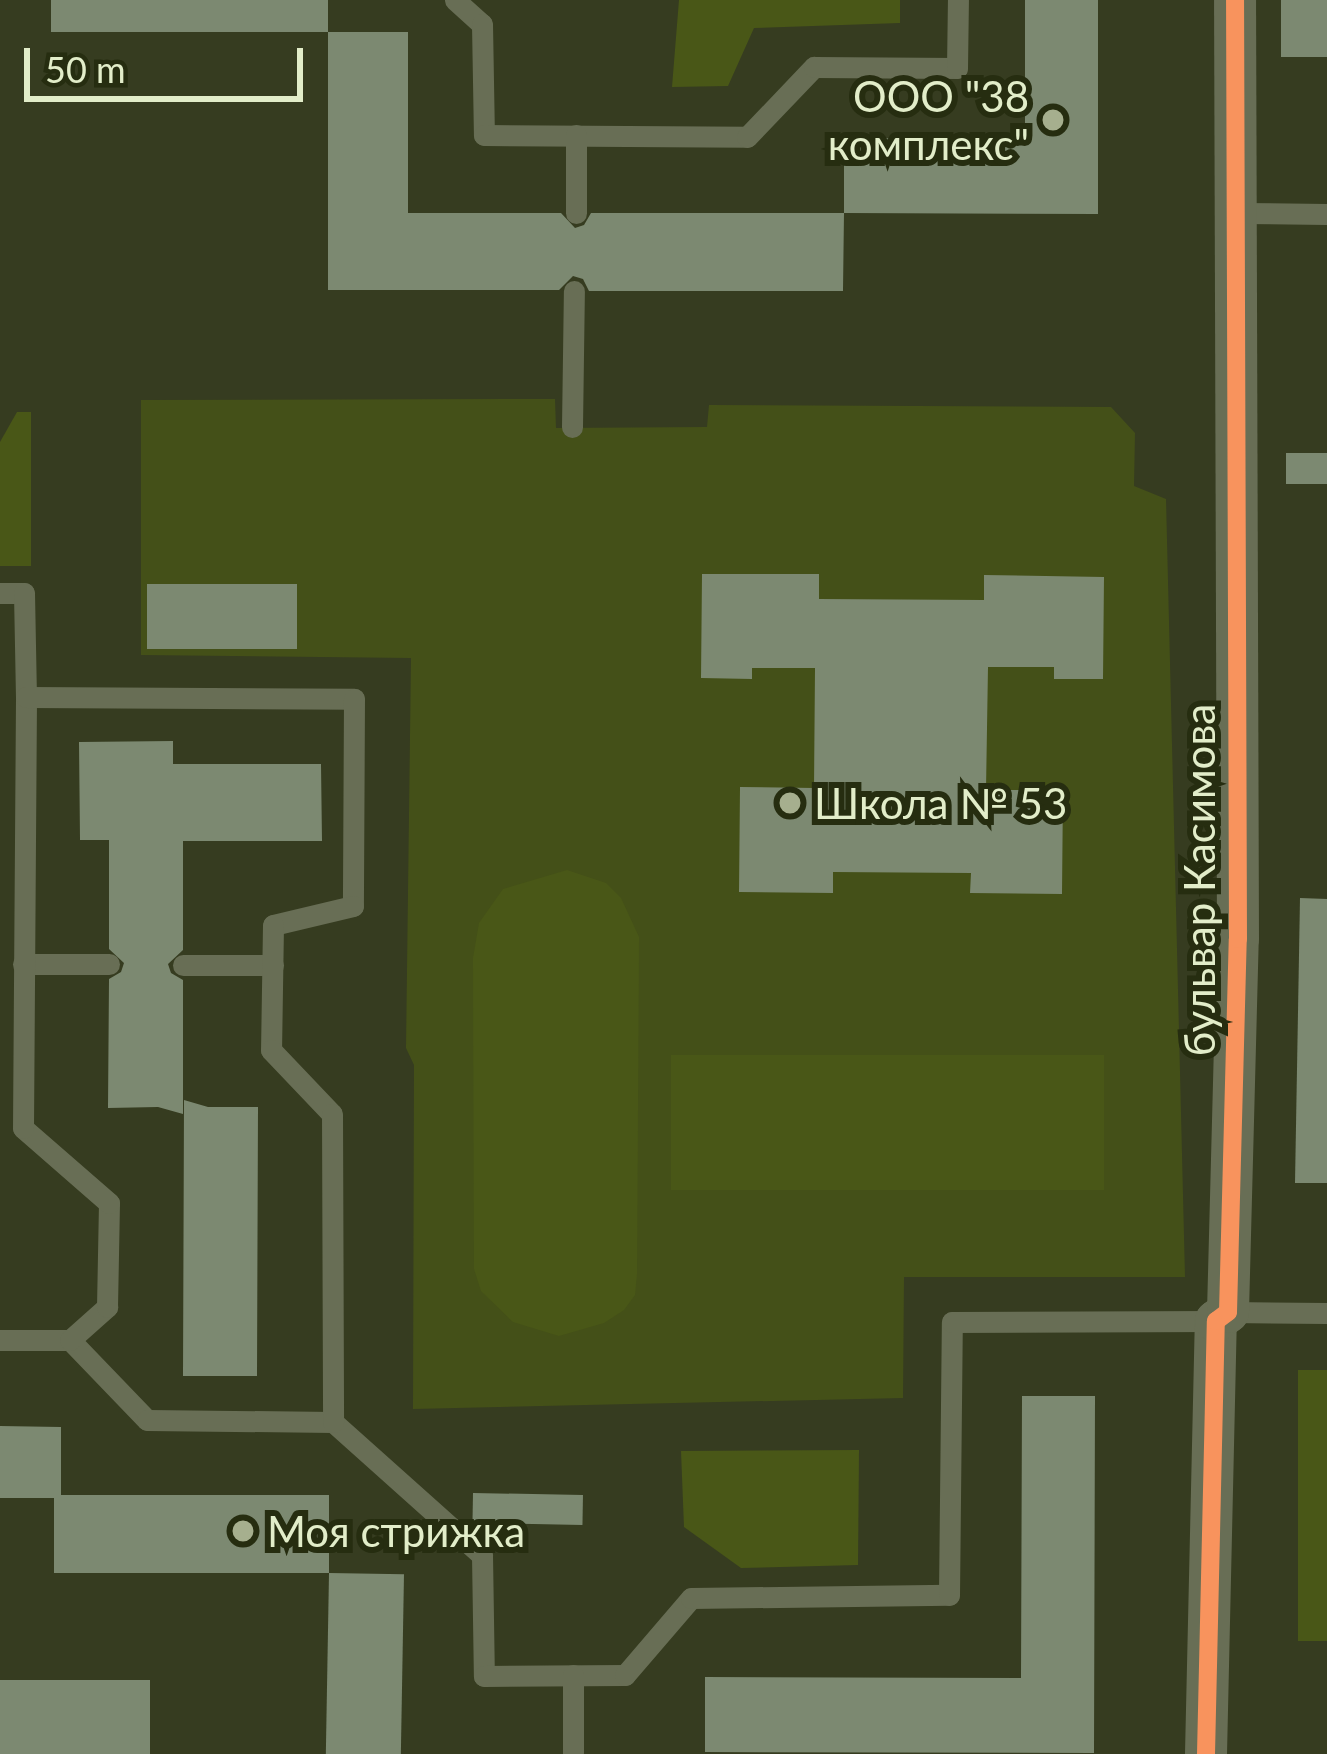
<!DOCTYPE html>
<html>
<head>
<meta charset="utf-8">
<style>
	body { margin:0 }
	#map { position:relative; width:1327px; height:1754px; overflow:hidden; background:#363c20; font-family:Lato,sans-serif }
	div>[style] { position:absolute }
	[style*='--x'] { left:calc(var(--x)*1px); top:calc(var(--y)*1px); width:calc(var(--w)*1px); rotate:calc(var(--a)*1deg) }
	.built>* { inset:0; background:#445018 }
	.green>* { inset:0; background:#495717; transform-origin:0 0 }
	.building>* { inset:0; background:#7c8971; transform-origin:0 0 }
	.service>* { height:21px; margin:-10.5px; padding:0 10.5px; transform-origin:10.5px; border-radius:10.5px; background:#686e55 }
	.minor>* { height:42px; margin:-21px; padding:0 21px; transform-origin:21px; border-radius:21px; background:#686e55 }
	.cycleway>* { height:18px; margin:-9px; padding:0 9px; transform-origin:9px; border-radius:9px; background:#f8935d }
	.dots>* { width:33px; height:33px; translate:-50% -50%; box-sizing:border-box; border:6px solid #262d10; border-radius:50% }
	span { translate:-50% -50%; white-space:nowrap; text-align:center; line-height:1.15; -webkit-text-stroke:12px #262d10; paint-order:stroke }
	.poi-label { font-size:42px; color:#e2edc9 }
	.right { translate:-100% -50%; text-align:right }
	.left { translate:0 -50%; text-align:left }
	.street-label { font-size:42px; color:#e2edc9 }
	.scale { position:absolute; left:24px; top:48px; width:279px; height:54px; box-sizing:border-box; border:6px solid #e2edc9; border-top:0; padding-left:15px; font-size:36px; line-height:42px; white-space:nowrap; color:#e2edc9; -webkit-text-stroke:9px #262d10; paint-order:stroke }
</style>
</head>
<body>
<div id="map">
	<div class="built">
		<div style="clip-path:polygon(555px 399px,556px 428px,707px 427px,709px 405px,1111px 407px,1135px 433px,1134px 486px,1166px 499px,1185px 1277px,904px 1277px,903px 1398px,413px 1409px,414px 1065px,406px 1048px,411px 658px,141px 655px,141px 400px)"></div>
	</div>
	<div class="green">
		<div style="clip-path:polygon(679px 0,900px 0,900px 23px,754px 28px,728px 86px,672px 87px)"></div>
		<div style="clip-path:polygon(17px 412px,31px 412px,31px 566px,0 566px,0 442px)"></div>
		<div style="clip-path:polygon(567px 870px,606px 883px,621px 898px,639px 937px,637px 1274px,635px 1295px,624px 1310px,604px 1323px,559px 1336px,513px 1322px,481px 1291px,474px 1269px,473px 958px,479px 923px,503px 889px)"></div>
		<div style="left:671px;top:1055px;width:433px;height:135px"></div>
		<div style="left:1298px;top:1370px;width:29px;height:271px"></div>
		<div style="clip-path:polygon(859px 1450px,858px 1565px,741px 1568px,684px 1527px,681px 1451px)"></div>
	</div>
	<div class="building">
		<div style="left:51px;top:0;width:277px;height:32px"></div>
		<div style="clip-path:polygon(1025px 0,1098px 0,1098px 214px,844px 213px,844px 138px,1025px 139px)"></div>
		<div style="left:1281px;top:0;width:46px;height:57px"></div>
		<div style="clip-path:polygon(328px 32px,408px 32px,408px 213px,561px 213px,575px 228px,584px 225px,591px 213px,844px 213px,843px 291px,589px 291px,583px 279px,573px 276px,559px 290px,328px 290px)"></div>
		<div style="left:1286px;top:453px;width:41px;height:31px"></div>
		<div style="clip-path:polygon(702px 574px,819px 574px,819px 599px,984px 600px,984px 575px,1104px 577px,1103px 679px,1054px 679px,1054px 667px,988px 667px,986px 790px,1063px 790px,1062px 894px,970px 893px,971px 873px,833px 872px,833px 893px,739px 892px,740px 787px,814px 788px,815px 668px,752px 668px,752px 679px,701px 678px)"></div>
		<div style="left:147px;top:584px;width:150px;height:65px"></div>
		<div style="clip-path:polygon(173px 741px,173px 764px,321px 764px,322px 841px,183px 841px,183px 950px,168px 964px,171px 973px,183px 980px,183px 1114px,158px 1107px,108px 1108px,109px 979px,121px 972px,124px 963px,109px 949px,109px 840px,80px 840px,79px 742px)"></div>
		<div style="clip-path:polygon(1300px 898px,1327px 899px,1327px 1183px,1295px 1183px)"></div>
		<div style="clip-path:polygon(184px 1100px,208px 1107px,258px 1107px,257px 1376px,183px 1376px)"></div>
		<div style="clip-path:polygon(1022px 1396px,1095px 1396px,1094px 1753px,705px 1752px,705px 1677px,1021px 1678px)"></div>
		<div style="clip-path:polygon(0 1426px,61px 1427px,61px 1495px,329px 1495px,329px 1573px,54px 1573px,54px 1498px,0 1498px)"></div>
		<div style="left:473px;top:1493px;width:110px;height:30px;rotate:1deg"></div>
		<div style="left:329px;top:1573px;width:75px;height:181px;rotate:1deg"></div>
		<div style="left:150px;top:1680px;width:74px;height:150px;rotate:90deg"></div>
	</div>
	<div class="service">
		<div style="--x:455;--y:0;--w:36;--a:42"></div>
		<div style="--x:482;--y:24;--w:111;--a:89"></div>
		<div style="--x:484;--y:135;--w:263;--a:0.4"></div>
		<div style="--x:747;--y:137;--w:97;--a:-46.3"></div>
		<div style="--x:814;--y:67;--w:143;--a:0.4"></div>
		<div style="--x:957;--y:68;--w:68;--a:-89.2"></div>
		<div style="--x:576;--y:213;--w:78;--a:-90"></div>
		<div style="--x:1237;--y:213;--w:90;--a:0.6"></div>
		<div style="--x:572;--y:427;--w:136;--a:-89.2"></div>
		<div style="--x:0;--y:593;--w:24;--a:0"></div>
		<div style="--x:24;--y:593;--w:104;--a:88.9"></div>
		<div style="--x:23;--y:964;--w:86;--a:0"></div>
		<div style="--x:183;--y:965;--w:90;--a:0"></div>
		<div style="--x:1228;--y:1312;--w:99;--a:0.6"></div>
		<div style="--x:0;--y:1340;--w:70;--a:0"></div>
		<div style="--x:70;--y:1340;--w:111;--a:46.1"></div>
		<div style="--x:147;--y:1420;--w:186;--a:0.6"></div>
		<div style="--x:333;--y:1422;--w:200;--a:41.8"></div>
		<div style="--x:482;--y:1555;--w:121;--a:89.1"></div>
		<div style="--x:484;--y:1676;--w:141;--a:-0.4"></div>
		<div style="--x:625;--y:1675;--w:101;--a:-49.4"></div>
		<div style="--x:691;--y:1598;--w:258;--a:-0.7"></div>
		<div style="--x:949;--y:1595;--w:273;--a:-89.4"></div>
		<div style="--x:952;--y:1322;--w:264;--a:-0.2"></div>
		<div style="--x:70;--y:1340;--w:50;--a:-41.7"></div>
		<div style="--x:107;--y:1307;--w:104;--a:-88.9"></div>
		<div style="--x:109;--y:1203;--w:114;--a:-138.9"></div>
		<div style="--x:23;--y:1128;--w:431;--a:-89.6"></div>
		<div style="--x:26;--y:697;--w:328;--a:0.3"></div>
		<div style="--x:354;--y:699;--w:207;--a:90.3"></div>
		<div style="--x:353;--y:906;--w:82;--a:166.6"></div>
		<div style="--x:273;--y:925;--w:125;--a:90.9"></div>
		<div style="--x:271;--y:1050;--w:88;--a:46.4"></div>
		<div style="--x:332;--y:1114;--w:308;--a:89.8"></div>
		<div style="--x:573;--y:1752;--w:77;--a:-90"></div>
	</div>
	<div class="minor">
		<div style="--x:1206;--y:1754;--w:433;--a:-88.7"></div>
		<div style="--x:1216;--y:1321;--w:15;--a:-37"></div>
		<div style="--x:1228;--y:1312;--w:373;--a:-88.5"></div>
		<div style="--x:1238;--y:939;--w:939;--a:-90.18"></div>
	</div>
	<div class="cycleway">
		<div style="--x:1206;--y:1754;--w:433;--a:-88.7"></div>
		<div style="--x:1216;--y:1321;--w:15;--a:-37"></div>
		<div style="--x:1228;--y:1312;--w:373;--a:-88.5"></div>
		<div style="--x:1238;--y:939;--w:939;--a:-90.18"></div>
	</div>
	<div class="dots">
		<div style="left:1053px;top:120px;background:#a6af8e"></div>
		<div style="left:790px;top:803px;background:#a6af8e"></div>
		<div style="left:243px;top:1531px;background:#a6af8e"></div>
	</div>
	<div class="poi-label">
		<span class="right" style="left:1029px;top:120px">ООО "38<br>комплекс"</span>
		<span class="left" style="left:814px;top:803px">Школа № 53</span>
		<span class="left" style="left:267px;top:1531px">Моя стрижка</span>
	</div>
	<div class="street-label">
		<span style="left:1199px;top:880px;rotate:-90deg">бульвар Касимова</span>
	</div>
	<div class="scale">50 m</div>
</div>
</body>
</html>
